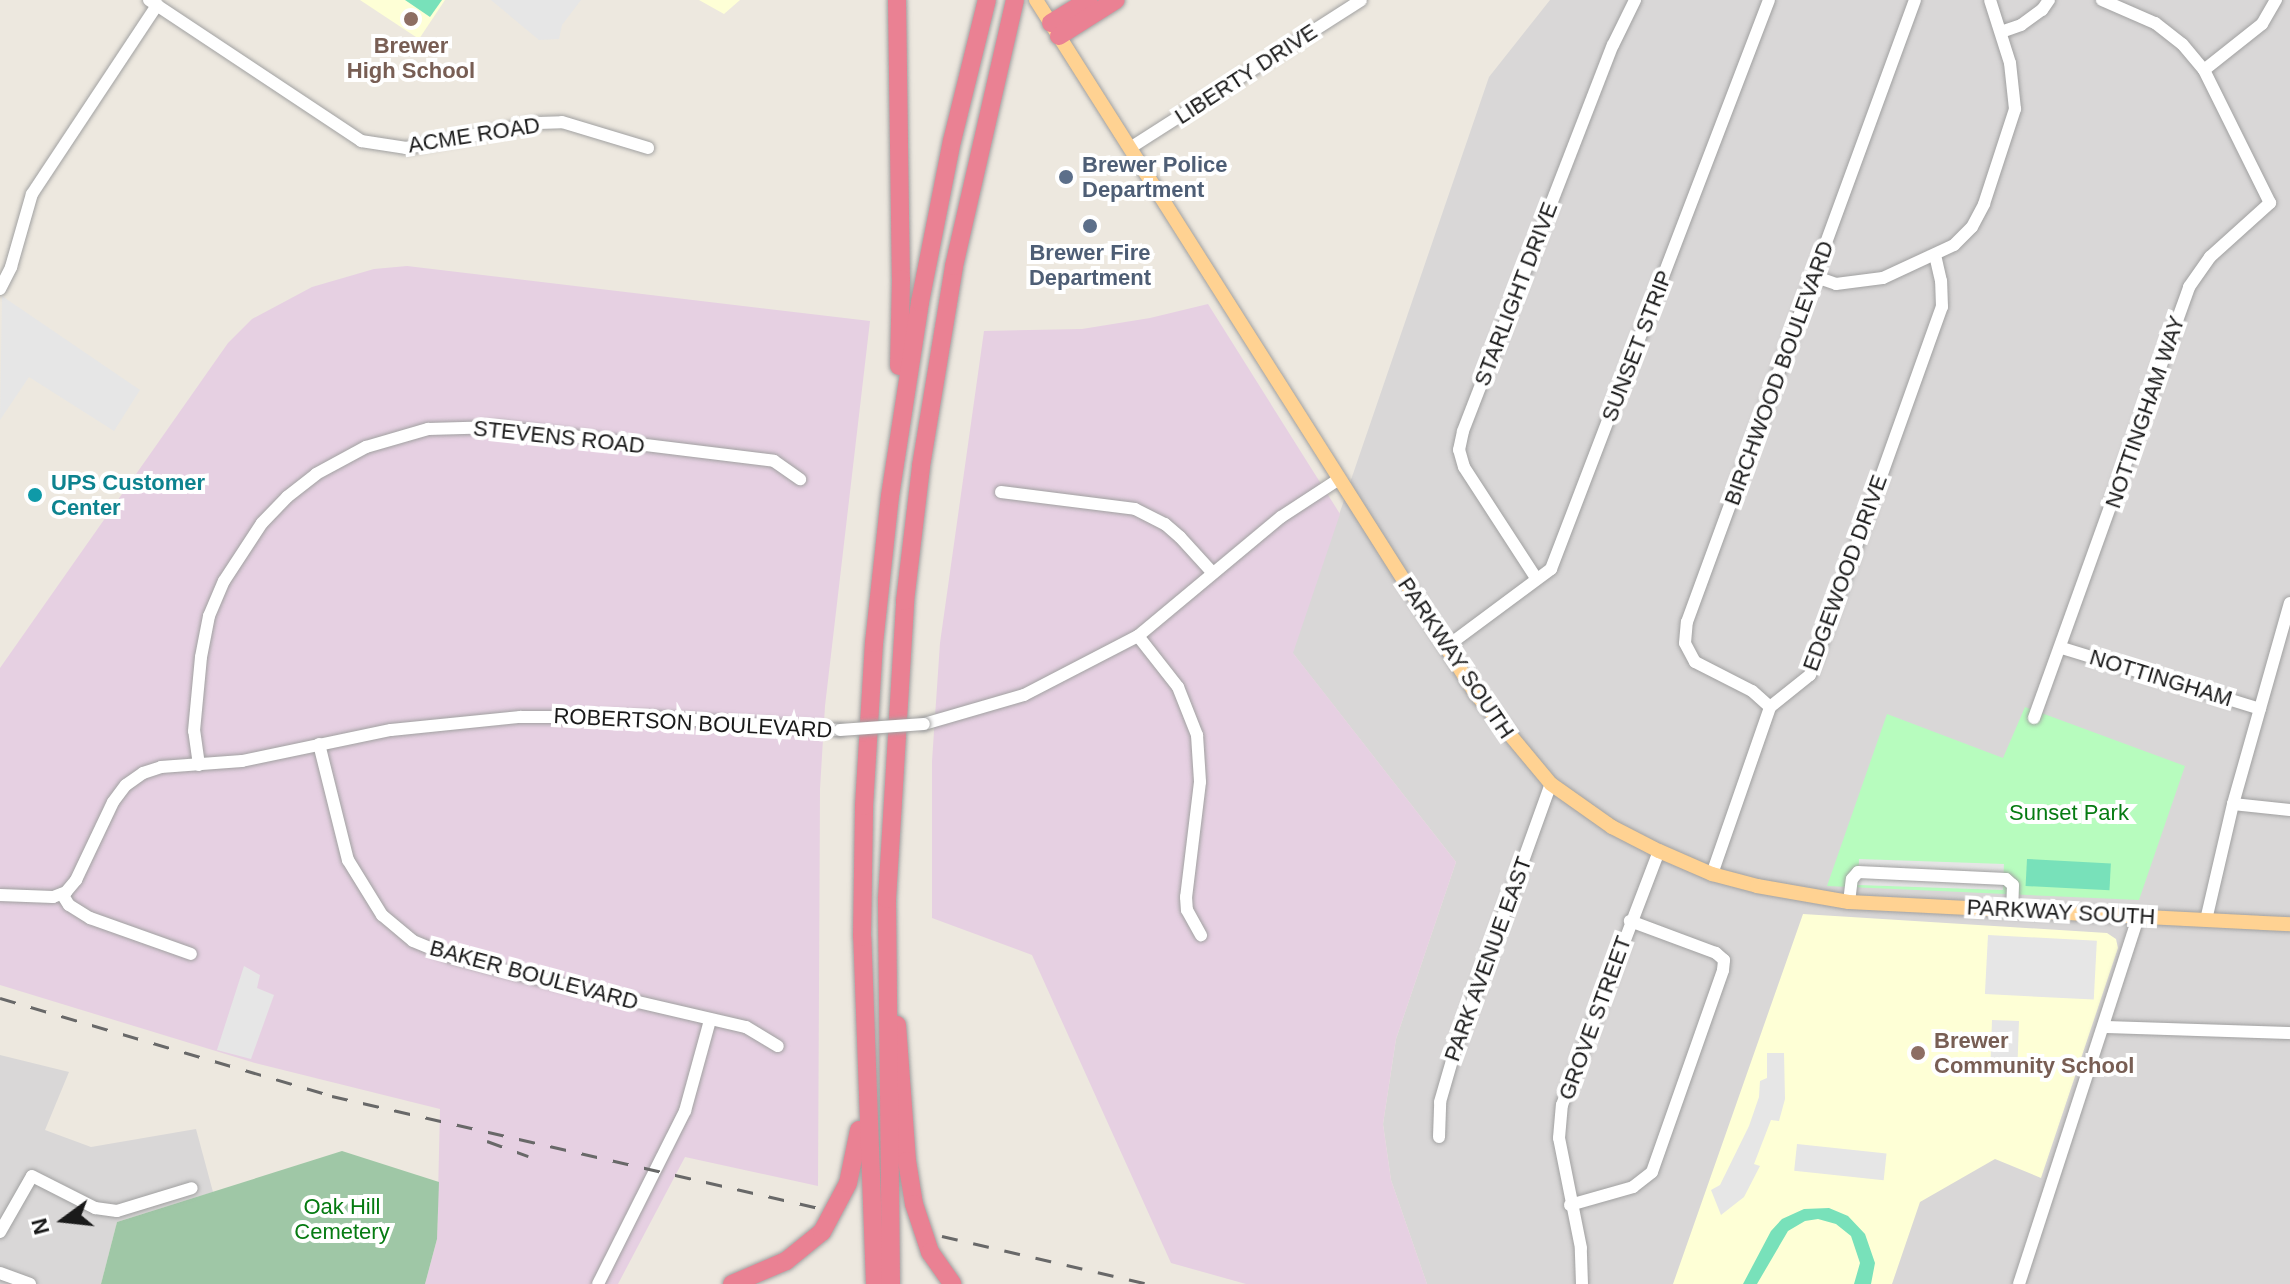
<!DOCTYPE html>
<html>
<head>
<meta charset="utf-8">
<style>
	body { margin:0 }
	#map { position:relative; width:2290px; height:1284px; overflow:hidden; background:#ede8df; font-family:Helvetica,sans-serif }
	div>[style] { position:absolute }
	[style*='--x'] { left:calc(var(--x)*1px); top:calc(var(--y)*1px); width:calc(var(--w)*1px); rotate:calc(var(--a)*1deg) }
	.residential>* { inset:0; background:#d9d7d7 }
	.industrial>* { inset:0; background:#e6d0e2 }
	.education>* { inset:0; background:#feffd6 }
	.cemetery>* { inset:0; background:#9fc7a6 }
	.park>* { inset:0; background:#b7fcbe }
	.pitch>* { inset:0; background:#78e1ba; transform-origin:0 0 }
	.parking>* { inset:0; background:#e6e6e6; transform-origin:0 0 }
	.roads { filter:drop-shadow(0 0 2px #a1a1a1) drop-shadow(0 0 2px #a1a1a1) }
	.minor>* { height:12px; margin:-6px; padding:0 6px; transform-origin:6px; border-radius:6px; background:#fff }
	.major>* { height:14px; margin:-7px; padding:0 7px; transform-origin:7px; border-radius:7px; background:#ffd292 }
	.highway>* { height:18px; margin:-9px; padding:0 9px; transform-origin:9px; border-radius:9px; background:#ea8193 }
	.rail>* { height:3px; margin-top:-1.5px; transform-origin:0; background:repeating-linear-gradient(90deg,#686868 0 16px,transparent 0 32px) }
	.bridges { filter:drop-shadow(0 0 2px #a1a1a1) drop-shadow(0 0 2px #a1a1a1) }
	.minor-bridge>* { height:12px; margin:-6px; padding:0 6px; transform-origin:6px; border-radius:6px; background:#fff }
	.dots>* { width:22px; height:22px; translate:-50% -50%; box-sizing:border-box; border:4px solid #fff; border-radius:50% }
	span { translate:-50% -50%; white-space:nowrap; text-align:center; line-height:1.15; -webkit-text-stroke:8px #fff; paint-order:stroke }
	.education-label { font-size:22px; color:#785e54; font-weight:700 }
	.left { translate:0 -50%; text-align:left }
	.street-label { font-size:22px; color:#1a1a1a }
	.service-label { font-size:22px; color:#4e5e75; font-weight:700 }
	.culture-label { font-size:22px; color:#0d838f; font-weight:700 }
	.park-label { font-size:22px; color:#067b12 }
	.north { position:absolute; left:24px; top:1180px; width:80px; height:80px; -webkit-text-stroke:6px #fff; paint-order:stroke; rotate:255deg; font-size:22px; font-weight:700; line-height:32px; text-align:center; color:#1a1a1a }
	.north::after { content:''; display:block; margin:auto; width:28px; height:36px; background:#1a1a1a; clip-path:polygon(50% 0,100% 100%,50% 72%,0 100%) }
</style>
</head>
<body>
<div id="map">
	<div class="residential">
		<div style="clip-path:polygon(1550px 0,2290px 0,2290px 1284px,1427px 1284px,1391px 1180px,1383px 1124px,1396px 1039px,1456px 862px,1292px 652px,1489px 77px)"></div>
		<div style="clip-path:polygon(0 1055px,69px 1072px,45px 1130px,91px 1147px,196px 1129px,213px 1192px,117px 1222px,101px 1284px,0 1284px)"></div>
	</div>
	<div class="industrial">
		<div style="clip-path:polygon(407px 266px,870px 321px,825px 706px,820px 789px,818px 1186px,685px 1157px,618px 1284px,425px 1284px,437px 1239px,440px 1109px,255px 1063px,0 985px,0 668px,228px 343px,252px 319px,312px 287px,374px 269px)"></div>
		<div style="clip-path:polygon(1208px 304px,1340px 514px,1293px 653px,1456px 862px,1396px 1039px,1383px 1124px,1391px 1180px,1427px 1284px,1246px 1284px,1171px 1263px,1032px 955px,932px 918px,932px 761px,940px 643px,984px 331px,1082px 329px,1150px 318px)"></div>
	</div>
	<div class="education">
		<div style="clip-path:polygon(360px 0,445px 0,419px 39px)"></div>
		<div style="clip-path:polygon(699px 0,740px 0,724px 14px)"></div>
		<div style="clip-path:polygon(1803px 914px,2107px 933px,2116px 939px,2118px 948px,2041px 1178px,1995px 1159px,1920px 1202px,1892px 1284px,1673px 1284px)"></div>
	</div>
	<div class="cemetery">
		<div style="clip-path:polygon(342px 1151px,439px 1182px,437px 1239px,425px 1284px,101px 1284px,117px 1222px)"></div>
	</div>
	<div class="park">
		<div style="clip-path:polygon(2025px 707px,2185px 766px,2139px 900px,1827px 886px,1887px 714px,2003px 758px)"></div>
	</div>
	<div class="pitch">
		<div style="clip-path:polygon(405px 0,442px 0,430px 17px)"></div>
		<div style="left:2027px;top:859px;width:84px;height:27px;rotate:3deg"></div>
		<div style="clip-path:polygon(1829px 1208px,1848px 1216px,1865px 1234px,1875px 1263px,1871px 1284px,1854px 1284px,1860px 1263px,1851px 1236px,1836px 1224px,1818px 1219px,1805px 1221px,1788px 1231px,1757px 1284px,1743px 1284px,1771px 1231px,1782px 1219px,1804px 1209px)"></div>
	</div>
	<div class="parking">
		<div style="clip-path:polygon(491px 0,581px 0,562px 25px,559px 39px,539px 40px)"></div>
		<div style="clip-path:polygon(2px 296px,140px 390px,114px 431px,29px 377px,0 420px)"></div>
		<div style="left:1859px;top:859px;width:145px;height:26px;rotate:2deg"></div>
		<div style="left:1988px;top:935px;width:109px;height:59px;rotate:3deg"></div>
		<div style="clip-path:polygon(244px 966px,260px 975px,257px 988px,274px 995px,251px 1059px,217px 1050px)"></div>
		<div style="left:1992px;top:1020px;width:27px;height:56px;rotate:2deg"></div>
		<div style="clip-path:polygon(1767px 1053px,1784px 1053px,1785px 1099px,1779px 1121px,1771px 1120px,1754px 1164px,1760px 1166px,1744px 1197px,1721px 1215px,1711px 1190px,1720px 1185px,1749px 1126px,1759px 1097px,1760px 1081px,1767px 1078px)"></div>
		<div style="left:1797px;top:1144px;width:90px;height:27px;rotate:6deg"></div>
	</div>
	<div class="roads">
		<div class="minor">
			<div style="--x:149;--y:0;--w:255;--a:33.6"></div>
			<div style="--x:361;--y:141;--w:46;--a:8.8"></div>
			<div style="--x:406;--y:148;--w:134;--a:-10.7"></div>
			<div style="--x:538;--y:123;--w:24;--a:-2"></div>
			<div style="--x:562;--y:122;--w:90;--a:16.8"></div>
			<div style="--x:2001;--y:32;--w:21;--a:-19"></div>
			<div style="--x:2021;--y:25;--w:26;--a:-36"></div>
			<div style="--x:2042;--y:10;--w:12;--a:-55"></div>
			<div style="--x:2204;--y:70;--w:74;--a:-38.4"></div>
			<div style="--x:2262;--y:24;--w:28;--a:-60"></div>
			<div style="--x:1130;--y:148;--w:274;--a:-32.6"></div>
			<div style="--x:1816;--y:277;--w:21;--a:19"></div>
			<div style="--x:1836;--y:284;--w:47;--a:-7.3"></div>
			<div style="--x:1883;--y:278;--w:78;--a:-24.9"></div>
			<div style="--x:1954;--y:245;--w:25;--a:-45"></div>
			<div style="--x:1972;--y:227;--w:26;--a:-62"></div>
			<div style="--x:1984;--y:204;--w:100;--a:-71.9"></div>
			<div style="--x:2015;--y:109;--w:46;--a:-96.2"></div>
			<div style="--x:2010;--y:63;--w:66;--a:-107.6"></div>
			<div style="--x:0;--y:289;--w:25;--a:-63"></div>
			<div style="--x:11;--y:267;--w:76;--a:-74"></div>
			<div style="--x:32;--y:194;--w:227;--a:-56.5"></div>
			<div style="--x:1001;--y:492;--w:135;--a:7.2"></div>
			<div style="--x:1135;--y:509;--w:34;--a:27"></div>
			<div style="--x:1165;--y:524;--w:20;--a:41"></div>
			<div style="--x:1180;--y:537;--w:47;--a:47.6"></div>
			<div style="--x:1536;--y:578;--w:132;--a:-123"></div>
			<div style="--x:1464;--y:467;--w:18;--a:-106"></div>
			<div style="--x:1459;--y:450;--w:19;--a:-78"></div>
			<div style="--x:1463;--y:431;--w:414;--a:-68.8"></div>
			<div style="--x:1613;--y:45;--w:50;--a:-63.9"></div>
			<div style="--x:1138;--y:636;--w:65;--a:51.9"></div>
			<div style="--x:1178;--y:687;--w:52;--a:68.4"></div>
			<div style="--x:1197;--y:735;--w:47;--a:86.3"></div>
			<div style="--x:1200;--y:782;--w:116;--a:96.9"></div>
			<div style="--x:1186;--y:897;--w:13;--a:86"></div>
			<div style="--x:1187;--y:910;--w:29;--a:61"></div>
			<div style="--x:1446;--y:647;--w:131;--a:-36.6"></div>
			<div style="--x:1551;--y:569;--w:609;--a:-69.04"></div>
			<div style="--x:2062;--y:648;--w:207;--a:17.1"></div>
			<div style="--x:1770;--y:707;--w:24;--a:-138"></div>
			<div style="--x:1752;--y:691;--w:64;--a:-153"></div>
			<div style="--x:1695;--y:662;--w:21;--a:-118"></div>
			<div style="--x:1685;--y:643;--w:21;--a:-85"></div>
			<div style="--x:1687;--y:622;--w:662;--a:-69.87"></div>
			<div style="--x:2034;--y:718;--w:458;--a:-70.2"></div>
			<div style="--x:2189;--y:287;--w:37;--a:-55"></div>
			<div style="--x:2210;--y:257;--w:81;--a:-42"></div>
			<div style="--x:2270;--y:203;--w:148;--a:-116.4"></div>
			<div style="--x:2204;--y:70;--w:34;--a:-130"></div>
			<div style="--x:2182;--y:44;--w:34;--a:-142"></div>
			<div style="--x:2155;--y:23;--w:58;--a:-156.5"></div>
			<div style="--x:924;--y:724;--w:104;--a:-16.2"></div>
			<div style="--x:1024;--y:695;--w:128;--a:-27.4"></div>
			<div style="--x:1138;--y:636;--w:186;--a:-39.8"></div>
			<div style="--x:1281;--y:517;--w:69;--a:-33.2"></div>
			<div style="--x:319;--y:744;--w:120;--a:76"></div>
			<div style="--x:348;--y:860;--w:65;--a:58.3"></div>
			<div style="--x:382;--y:915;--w:40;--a:40"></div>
			<div style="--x:413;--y:941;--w:42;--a:22.3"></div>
			<div style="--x:452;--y:957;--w:72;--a:14.4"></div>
			<div style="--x:522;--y:975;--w:230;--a:13.1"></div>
			<div style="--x:746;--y:1027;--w:37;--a:31"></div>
			<div style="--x:199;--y:765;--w:34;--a:-98"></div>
			<div style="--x:194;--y:731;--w:74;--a:-84.6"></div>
			<div style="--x:201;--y:657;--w:42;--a:-79"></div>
			<div style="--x:209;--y:616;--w:38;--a:-67"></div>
			<div style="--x:224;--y:581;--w:69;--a:-56.8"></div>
			<div style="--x:262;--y:523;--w:36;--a:-46"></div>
			<div style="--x:287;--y:497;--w:37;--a:-38"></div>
			<div style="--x:316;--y:474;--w:57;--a:-28.4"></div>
			<div style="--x:366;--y:447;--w:65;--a:-16.2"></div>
			<div style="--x:428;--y:429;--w:71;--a:-1.6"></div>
			<div style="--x:499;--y:427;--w:277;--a:7"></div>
			<div style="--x:774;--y:461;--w:32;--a:35"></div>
			<div style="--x:2233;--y:804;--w:57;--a:6"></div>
			<div style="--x:1712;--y:874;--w:177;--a:-70.8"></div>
			<div style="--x:1770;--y:707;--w:51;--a:-38.7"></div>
			<div style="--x:1810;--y:675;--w:391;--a:-70.3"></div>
			<div style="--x:1942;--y:307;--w:26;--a:-92"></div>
			<div style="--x:1941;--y:281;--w:26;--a:-103"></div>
			<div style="--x:62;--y:894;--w:13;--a:58"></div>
			<div style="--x:69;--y:905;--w:25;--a:32"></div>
			<div style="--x:90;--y:918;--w:107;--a:19.6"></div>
			<div style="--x:0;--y:895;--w:53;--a:2.2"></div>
			<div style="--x:53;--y:897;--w:14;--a:-21"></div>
			<div style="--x:66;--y:892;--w:16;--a:-50"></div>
			<div style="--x:76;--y:880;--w:86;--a:-64.6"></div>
			<div style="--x:113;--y:802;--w:21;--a:-53"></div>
			<div style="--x:126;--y:785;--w:21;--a:-35"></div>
			<div style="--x:143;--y:773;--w:19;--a:-18"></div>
			<div style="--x:161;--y:767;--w:81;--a:-4.2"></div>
			<div style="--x:242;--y:761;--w:152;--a:-11.8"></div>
			<div style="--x:391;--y:730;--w:130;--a:-5.8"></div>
			<div style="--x:520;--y:717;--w:130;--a:0"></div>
			<div style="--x:650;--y:717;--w:190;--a:3.9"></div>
			<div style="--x:1849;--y:902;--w:23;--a:-83"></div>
			<div style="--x:1852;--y:879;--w:9;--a:-49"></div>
			<div style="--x:1858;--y:872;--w:148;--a:2.7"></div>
			<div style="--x:2006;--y:879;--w:9;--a:41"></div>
			<div style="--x:2013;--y:885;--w:24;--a:92"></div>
			<div style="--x:2206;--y:920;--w:119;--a:-76.9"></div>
			<div style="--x:2233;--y:804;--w:209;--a:-74.2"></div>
			<div style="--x:2105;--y:1027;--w:185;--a:1.9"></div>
			<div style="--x:1439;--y:1137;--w:35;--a:-88"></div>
			<div style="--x:1440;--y:1102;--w:54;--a:-73.9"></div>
			<div style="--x:1455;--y:1050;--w:283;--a:-70.2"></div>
			<div style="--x:1570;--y:1205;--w:66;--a:-15.9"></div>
			<div style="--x:1633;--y:1187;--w:24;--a:-38"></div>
			<div style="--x:1652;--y:1172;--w:214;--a:-70.6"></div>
			<div style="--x:1723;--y:970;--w:10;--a:-84"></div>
			<div style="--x:1724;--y:960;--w:11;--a:-139"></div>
			<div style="--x:1716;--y:953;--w:92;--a:-159.6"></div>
			<div style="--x:0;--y:1232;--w:64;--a:-60.3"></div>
			<div style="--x:32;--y:1176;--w:71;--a:26.9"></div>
			<div style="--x:95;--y:1208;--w:22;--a:8"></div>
			<div style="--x:117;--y:1211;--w:78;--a:-17"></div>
			<div style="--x:0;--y:1273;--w:32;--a:20"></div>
			<div style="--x:598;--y:1284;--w:194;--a:-63.3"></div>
			<div style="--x:685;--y:1111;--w:94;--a:-74.6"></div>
			<div style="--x:1582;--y:1284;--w:36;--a:-92"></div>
			<div style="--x:1581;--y:1248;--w:112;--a:-101.3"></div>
			<div style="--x:1559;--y:1138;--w:33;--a:-85"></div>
			<div style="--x:1562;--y:1105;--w:272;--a:-69.1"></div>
			<div style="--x:2019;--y:1284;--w:386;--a:-72"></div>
		</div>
		<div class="major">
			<div style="--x:1036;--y:0;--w:822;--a:57.63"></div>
			<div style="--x:1476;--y:694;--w:117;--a:50.2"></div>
			<div style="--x:1551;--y:784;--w:75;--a:35.2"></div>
			<div style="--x:1612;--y:827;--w:53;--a:27.1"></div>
			<div style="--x:1659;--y:851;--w:58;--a:23.5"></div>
			<div style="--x:1712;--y:874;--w:47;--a:14.9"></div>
			<div style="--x:1757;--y:886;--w:93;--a:9.9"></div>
			<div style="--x:1849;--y:902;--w:442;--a:2.9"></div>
		</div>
		<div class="highway">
			<div style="--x:897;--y:0;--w:279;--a:89.2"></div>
			<div style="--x:901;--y:279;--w:87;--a:91.3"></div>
			<div style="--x:1051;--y:23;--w:44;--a:-31.2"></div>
			<div style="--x:1059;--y:36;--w:67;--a:-32.3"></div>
			<div style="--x:897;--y:1025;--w:136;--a:85.8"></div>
			<div style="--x:907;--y:1161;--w:44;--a:80.8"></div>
			<div style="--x:914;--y:1204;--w:51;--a:71.6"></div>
			<div style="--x:930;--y:1252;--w:39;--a:55"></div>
			<div style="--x:732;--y:1284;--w:59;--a:-23.1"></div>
			<div style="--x:786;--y:1261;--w:46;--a:-38.9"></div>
			<div style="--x:822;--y:1232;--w:55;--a:-62"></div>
			<div style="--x:848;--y:1183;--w:54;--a:-78.3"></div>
			<div style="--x:875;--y:1284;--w:347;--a:-92.1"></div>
			<div style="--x:862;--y:937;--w:131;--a:-89.1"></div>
			<div style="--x:864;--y:806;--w:163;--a:-86.5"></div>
			<div style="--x:874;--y:643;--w:148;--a:-83.8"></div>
			<div style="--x:890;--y:496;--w:196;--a:-81.2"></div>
			<div style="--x:920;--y:302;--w:164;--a:-78.8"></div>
			<div style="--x:952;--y:141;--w:145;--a:-76.1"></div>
			<div style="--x:891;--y:1284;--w:385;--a:-90.6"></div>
			<div style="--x:887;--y:899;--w:299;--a:-86.5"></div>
			<div style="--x:905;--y:601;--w:136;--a:-83.2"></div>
			<div style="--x:921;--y:466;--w:203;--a:-80.6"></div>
			<div style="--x:954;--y:266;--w:273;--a:-77.1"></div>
		</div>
	</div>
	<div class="rail">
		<div style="--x:0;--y:998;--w:346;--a:16.4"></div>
		<div style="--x:332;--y:1096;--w:504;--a:12.96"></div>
		<div style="--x:487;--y:1141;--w:44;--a:20.1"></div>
		<div style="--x:942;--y:1236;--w:212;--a:13.1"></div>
	</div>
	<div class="bridges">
		<div class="minor-bridge">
			<div style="--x:840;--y:730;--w:84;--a:-4.1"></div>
		</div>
	</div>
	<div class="dots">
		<div style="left:411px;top:19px;background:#8d6e63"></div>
		<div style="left:1066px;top:177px;background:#5c6f8a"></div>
		<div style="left:1090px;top:226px;background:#5c6f8a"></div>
		<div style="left:35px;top:495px;background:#0f9aa8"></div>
		<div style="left:1918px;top:1053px;background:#8d6e63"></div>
	</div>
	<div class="education-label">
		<span style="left:411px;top:58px">Brewer<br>High School</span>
		<span class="left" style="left:1934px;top:1053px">Brewer<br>Community School</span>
	</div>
	<div class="street-label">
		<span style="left:1246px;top:74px;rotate:-33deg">LIBERTY DRIVE</span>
		<span style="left:474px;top:135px;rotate:-9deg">ACME ROAD</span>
		<span style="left:1516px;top:294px;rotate:-69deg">STARLIGHT DRIVE</span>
		<span style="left:1637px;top:346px;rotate:-69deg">SUNSET STRIP</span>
		<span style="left:1779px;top:373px;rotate:-70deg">BIRCHWOOD BOULEVARD</span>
		<span style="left:2145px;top:412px;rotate:-71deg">NOTTINGHAM WAY</span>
		<span style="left:559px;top:437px;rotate:6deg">STEVENS ROAD</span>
		<span style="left:1845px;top:573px;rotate:-70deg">EDGEWOOD DRIVE</span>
		<span style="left:1456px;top:658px;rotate:56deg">PARKWAY SOUTH</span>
		<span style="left:2161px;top:678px;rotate:17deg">NOTTINGHAM</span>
		<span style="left:693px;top:723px;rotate:3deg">ROBERTSON BOULEVARD</span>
		<span style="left:2061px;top:912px;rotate:3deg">PARKWAY SOUTH</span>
		<span style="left:1488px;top:959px;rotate:-70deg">PARK AVENUE EAST</span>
		<span style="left:534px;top:975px;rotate:15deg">BAKER BOULEVARD</span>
		<span style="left:1595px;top:1018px;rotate:-70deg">GROVE STREET</span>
	</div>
	<div class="service-label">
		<span class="left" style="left:1082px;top:177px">Brewer Police<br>Department</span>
		<span style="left:1090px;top:265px">Brewer Fire<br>Department</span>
	</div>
	<div class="culture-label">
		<span class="left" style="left:51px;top:495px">UPS Customer<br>Center</span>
	</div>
	<div class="park-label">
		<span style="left:2069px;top:813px">Sunset Park</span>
		<span style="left:342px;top:1219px">Oak Hill<br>Cemetery</span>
	</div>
	<div class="north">N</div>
</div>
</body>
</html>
